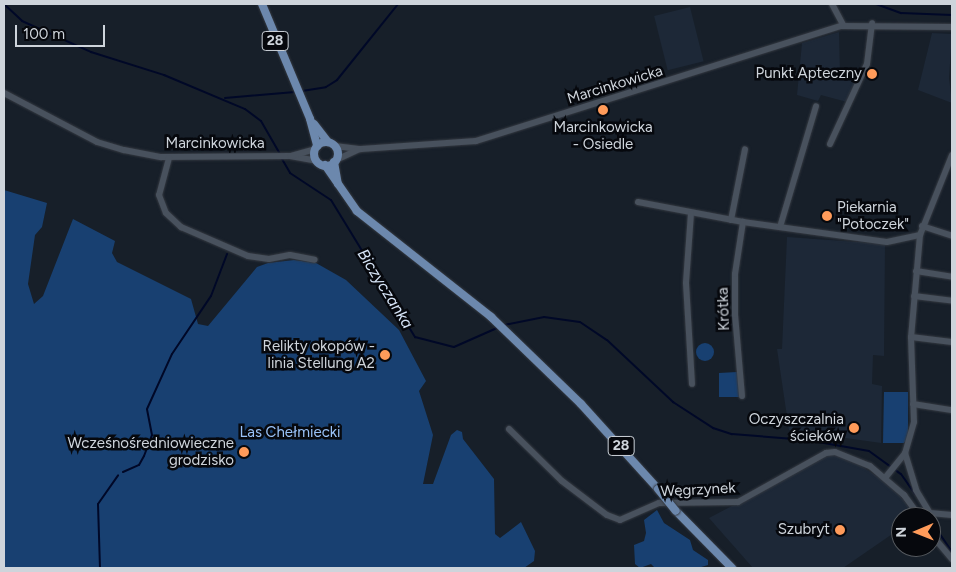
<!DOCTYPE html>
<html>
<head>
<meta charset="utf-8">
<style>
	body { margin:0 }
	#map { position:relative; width:956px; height:572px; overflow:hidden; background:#171f29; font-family:Figtree,sans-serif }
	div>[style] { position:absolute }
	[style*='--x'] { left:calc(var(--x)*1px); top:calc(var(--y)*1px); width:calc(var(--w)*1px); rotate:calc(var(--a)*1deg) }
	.built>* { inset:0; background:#1d2837; transform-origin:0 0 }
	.green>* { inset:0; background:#184071 }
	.round { border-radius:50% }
	.stream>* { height:2px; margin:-1px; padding:0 1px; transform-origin:1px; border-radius:1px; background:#000827 }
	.roads { filter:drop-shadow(0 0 1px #343941) drop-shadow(0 0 1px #343941) }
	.minor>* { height:6px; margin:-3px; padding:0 3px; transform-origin:3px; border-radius:3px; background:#48515d }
	.major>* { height:8px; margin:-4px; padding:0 4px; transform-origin:4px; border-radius:4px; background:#6c88ad }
	.major>.ring { margin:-4px; padding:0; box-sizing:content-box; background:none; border:8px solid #6c88ad; border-radius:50% }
	.bridges { filter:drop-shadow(0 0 1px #343941) drop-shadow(0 0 1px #343941) }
	.major-bridge>* { height:8px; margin:-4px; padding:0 4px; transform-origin:4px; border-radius:4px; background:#6c88ad }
	.dots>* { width:14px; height:14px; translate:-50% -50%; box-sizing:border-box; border:2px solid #06080d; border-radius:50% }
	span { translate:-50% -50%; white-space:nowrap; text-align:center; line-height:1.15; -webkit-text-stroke:5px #06080d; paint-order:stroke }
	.shield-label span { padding:1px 4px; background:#06080d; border:1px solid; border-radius:4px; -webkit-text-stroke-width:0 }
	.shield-label { font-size:14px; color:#ced4db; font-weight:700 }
	.poi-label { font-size:15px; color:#ced4db }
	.right { translate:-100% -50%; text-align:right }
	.left { translate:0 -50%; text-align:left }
	.street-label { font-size:15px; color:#ced4db }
	.park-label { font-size:15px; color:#9ac3f9 }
	.water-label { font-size:16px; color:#d7e5f8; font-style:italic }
	.frame { position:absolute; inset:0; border:5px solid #ced4db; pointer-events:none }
	.north { position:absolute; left:891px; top:507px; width:50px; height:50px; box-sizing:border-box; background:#06080d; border:1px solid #565a5f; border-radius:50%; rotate:269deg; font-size:14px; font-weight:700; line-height:20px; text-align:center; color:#ced4db }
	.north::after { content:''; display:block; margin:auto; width:18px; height:22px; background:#ff9b5a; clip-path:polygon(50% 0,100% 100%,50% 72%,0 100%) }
	.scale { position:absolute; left:15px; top:25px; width:90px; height:22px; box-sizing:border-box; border:2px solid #ced4db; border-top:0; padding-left:6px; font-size:15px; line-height:18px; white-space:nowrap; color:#ced4db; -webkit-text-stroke:4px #06080d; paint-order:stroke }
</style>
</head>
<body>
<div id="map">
	<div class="built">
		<div style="left:690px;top:7px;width:56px;height:37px;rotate:76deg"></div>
		<div style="clip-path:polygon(839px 32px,840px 75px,860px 77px,847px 102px,821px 95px,818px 101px,797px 95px,802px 43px)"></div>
		<div style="clip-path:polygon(932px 33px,952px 34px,949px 78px,952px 103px,918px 90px)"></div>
		<div style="clip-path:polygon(787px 237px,885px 244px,884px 356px,873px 355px,872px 384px,882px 386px,881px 443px,789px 430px,777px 349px,782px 349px)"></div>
		<div style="clip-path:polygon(831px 454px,850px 459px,892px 486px,917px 517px,901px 517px,901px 528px,843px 568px,753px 568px,709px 518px)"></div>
	</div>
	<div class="green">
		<div style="clip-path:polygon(4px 190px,47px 203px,42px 227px,35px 235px,28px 284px,34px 304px,43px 296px,73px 219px,115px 241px,112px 253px,117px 262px,191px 299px,198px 324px,208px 326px,257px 267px,268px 263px,294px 260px,316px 263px,346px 280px,399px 330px,426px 381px,419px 391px,433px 435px,423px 484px,433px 484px,451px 435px,457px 430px,462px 432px,463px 439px,494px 479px,495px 534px,500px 538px,521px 522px,535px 551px,534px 561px,524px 568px,4px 568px)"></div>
		<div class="round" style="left:696px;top:343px;width:18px;height:18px"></div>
		<div style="clip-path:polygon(737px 372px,740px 397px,719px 397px,719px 373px)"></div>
		<div style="clip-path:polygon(884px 392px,908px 392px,908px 439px,904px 443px,883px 443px)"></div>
		<div style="clip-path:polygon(657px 510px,664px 523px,690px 540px,693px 550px,708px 560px,708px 565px,698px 568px,655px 568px,651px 564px,640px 568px,635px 564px,634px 545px,644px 541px,646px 533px,644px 520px)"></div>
	</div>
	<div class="stream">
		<div style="--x:4;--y:4;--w:25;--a:43"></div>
		<div style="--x:22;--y:21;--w:76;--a:24.2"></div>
		<div style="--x:91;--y:52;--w:77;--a:17.5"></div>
		<div style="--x:164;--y:75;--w:88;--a:22.8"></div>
		<div style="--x:245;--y:109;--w:20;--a:37"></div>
		<div style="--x:261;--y:121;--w:38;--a:60"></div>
		<div style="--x:876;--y:4;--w:27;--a:20"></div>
		<div style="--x:901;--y:13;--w:51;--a:2.2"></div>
		<div style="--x:302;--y:91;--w:24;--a:-9"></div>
		<div style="--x:326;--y:87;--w:13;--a:-32"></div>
		<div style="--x:337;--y:80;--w:97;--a:-51.2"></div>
		<div style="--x:225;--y:98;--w:70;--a:-4.9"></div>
		<div style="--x:282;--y:159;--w:16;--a:60"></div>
		<div style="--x:290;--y:173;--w:49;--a:33.4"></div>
		<div style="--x:331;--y:200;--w:161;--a:58.5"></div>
		<div style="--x:415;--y:337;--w:40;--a:14.4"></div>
		<div style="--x:454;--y:347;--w:47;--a:-23.8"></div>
		<div style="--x:504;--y:325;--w:41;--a:-11.3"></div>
		<div style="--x:544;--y:317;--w:36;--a:8"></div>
		<div style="--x:580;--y:322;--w:32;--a:34"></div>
		<div style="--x:607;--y:340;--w:91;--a:43.2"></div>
		<div style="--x:673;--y:402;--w:48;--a:33"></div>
		<div style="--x:713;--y:428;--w:20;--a:18"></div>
		<div style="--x:732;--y:434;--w:75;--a:4.6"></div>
		<div style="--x:807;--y:440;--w:63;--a:10.1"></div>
		<div style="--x:869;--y:451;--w:39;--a:36"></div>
		<div style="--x:901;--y:474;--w:24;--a:55"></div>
		<div style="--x:123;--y:472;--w:17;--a:-24"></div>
		<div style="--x:139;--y:465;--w:10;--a:-61"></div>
		<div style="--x:144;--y:456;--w:22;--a:-69"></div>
		<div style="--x:152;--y:435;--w:26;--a:-101"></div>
		<div style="--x:147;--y:409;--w:60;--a:-65.6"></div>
		<div style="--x:172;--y:354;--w:70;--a:-56.1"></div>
		<div style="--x:211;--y:296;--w:45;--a:-69.1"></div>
		<div style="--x:931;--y:521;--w:37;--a:56"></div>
		<div style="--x:100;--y:568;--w:64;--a:-91.8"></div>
		<div style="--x:98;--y:504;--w:35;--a:-55"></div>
	</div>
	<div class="roads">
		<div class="minor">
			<div style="--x:832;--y:4;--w:24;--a:62"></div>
			<div style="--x:4;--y:93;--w:105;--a:27.8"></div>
			<div style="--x:97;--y:142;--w:28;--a:17"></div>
			<div style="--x:124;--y:150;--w:38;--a:11"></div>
			<div style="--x:161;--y:157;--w:129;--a:-0.4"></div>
			<div style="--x:290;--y:156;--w:27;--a:10"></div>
			<div style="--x:830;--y:144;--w:88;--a:-65.2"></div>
			<div style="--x:867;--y:64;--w:41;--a:-83"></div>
			<div style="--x:335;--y:146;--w:26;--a:7"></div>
			<div style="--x:361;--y:149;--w:115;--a:-4"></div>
			<div style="--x:476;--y:141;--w:383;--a:-17.5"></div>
			<div style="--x:841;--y:26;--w:111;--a:0.5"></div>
			<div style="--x:952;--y:155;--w:86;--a:111.8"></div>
			<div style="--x:920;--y:235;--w:102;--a:95"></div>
			<div style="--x:911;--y:337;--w:85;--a:88"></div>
			<div style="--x:914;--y:422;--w:32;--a:106"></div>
			<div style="--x:905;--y:453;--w:39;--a:73"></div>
			<div style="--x:916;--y:490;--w:27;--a:59"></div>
			<div style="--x:930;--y:513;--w:22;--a:5"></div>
			<div style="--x:291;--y:156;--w:25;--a:-16"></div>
			<div style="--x:169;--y:158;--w:38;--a:105"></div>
			<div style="--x:159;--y:195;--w:19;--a:69"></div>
			<div style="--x:166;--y:213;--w:21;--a:43"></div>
			<div style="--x:181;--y:227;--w:73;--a:23.4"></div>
			<div style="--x:248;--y:256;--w:21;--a:8"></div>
			<div style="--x:269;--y:259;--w:21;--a:-11"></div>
			<div style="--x:290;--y:255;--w:25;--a:11"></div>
			<div style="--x:336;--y:160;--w:26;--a:-25"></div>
			<div style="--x:638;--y:202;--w:107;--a:10.8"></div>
			<div style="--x:743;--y:222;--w:145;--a:7.9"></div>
			<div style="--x:887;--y:242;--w:34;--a:-12"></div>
			<div style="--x:691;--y:213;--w:70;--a:94.1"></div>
			<div style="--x:686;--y:283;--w:101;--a:86.6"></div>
			<div style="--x:731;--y:220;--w:72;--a:-78.8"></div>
			<div style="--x:922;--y:226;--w:32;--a:18"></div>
			<div style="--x:780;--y:227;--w:126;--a:-73.4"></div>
			<div style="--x:916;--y:271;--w:36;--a:9"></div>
			<div style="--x:914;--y:296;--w:38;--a:7"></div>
			<div style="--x:911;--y:337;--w:41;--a:7"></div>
			<div style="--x:742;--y:396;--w:81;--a:-94.9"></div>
			<div style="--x:735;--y:315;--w:41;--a:-90"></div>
			<div style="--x:735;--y:274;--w:53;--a:-81.3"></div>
			<div style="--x:913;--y:404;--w:39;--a:9"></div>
			<div style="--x:509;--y:429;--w:74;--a:44.5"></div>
			<div style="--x:562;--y:481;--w:56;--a:37.1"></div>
			<div style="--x:607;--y:515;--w:14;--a:21"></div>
			<div style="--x:620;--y:520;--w:43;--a:-23.6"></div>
			<div style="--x:659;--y:503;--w:79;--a:-0.7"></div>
			<div style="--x:738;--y:502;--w:101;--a:-29.1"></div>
			<div style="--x:826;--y:453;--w:9;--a:-6"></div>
			<div style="--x:835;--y:452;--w:38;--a:22"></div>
			<div style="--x:870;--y:466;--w:45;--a:40.5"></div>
			<div style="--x:904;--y:495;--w:27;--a:54"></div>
			<div style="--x:885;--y:478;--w:32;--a:-51"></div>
			<div style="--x:931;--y:534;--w:33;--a:50"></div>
		</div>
		<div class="major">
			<div style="--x:262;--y:4;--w:125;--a:67.3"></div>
			<div style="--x:310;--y:119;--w:28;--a:75"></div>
			<div style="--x:314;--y:124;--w:23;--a:52"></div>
			<div class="ring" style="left:314px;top:142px;width:16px;height:16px"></div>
			<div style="--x:334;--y:162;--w:22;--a:80"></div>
			<div style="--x:325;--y:165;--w:56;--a:55.2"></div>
			<div style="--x:357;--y:211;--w:171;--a:38.3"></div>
			<div style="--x:491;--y:317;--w:125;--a:44"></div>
			<div style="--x:581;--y:404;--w:115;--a:47.8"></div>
			<div style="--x:676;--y:511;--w:80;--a:45.5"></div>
		</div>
	</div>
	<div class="bridges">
		<div class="major-bridge">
			<div style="--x:658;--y:489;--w:28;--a:51"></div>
		</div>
	</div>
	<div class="dots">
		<div style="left:872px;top:74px;background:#ff9b5a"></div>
		<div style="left:603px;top:110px;background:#ff9b5a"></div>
		<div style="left:827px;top:216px;background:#ff9b5a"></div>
		<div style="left:385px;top:355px;background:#ff9b5a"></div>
		<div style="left:854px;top:428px;background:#ff9b5a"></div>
		<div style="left:244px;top:452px;background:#ff9b5a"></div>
		<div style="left:840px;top:530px;background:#ff9b5a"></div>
	</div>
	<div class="shield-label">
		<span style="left:275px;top:41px">28</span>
		<span style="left:621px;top:446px">28</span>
	</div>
	<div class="poi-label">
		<span class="right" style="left:862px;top:74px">Punkt Apteczny</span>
		<span style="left:603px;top:136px">Marcinkowicka<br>- Osiedle</span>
		<span class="left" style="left:837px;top:216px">Piekarnia<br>"Potoczek"</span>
		<span class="right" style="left:375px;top:355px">Relikty okopów -<br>linia Stellung A2</span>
		<span class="right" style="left:844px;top:428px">Oczyszczalnia<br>ścieków</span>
		<span class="right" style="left:234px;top:452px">Wcześnośredniowieczne<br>grodzisko</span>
		<span class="right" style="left:830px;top:530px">Szubryt</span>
	</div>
	<div class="street-label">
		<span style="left:615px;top:85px;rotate:-17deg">Marcinkowicka</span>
		<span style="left:215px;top:144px">Marcinkowicka</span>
		<span style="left:724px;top:309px;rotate:-92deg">Krótka</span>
		<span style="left:698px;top:490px;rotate:-3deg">Węgrzynek</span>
	</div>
	<div class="park-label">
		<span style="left:290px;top:433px">Las Chełmiecki</span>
	</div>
	<div class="water-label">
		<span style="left:385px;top:289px;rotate:58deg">Biczyczanka</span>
	</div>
	<div class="frame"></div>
	<div class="north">N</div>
	<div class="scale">100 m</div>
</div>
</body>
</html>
